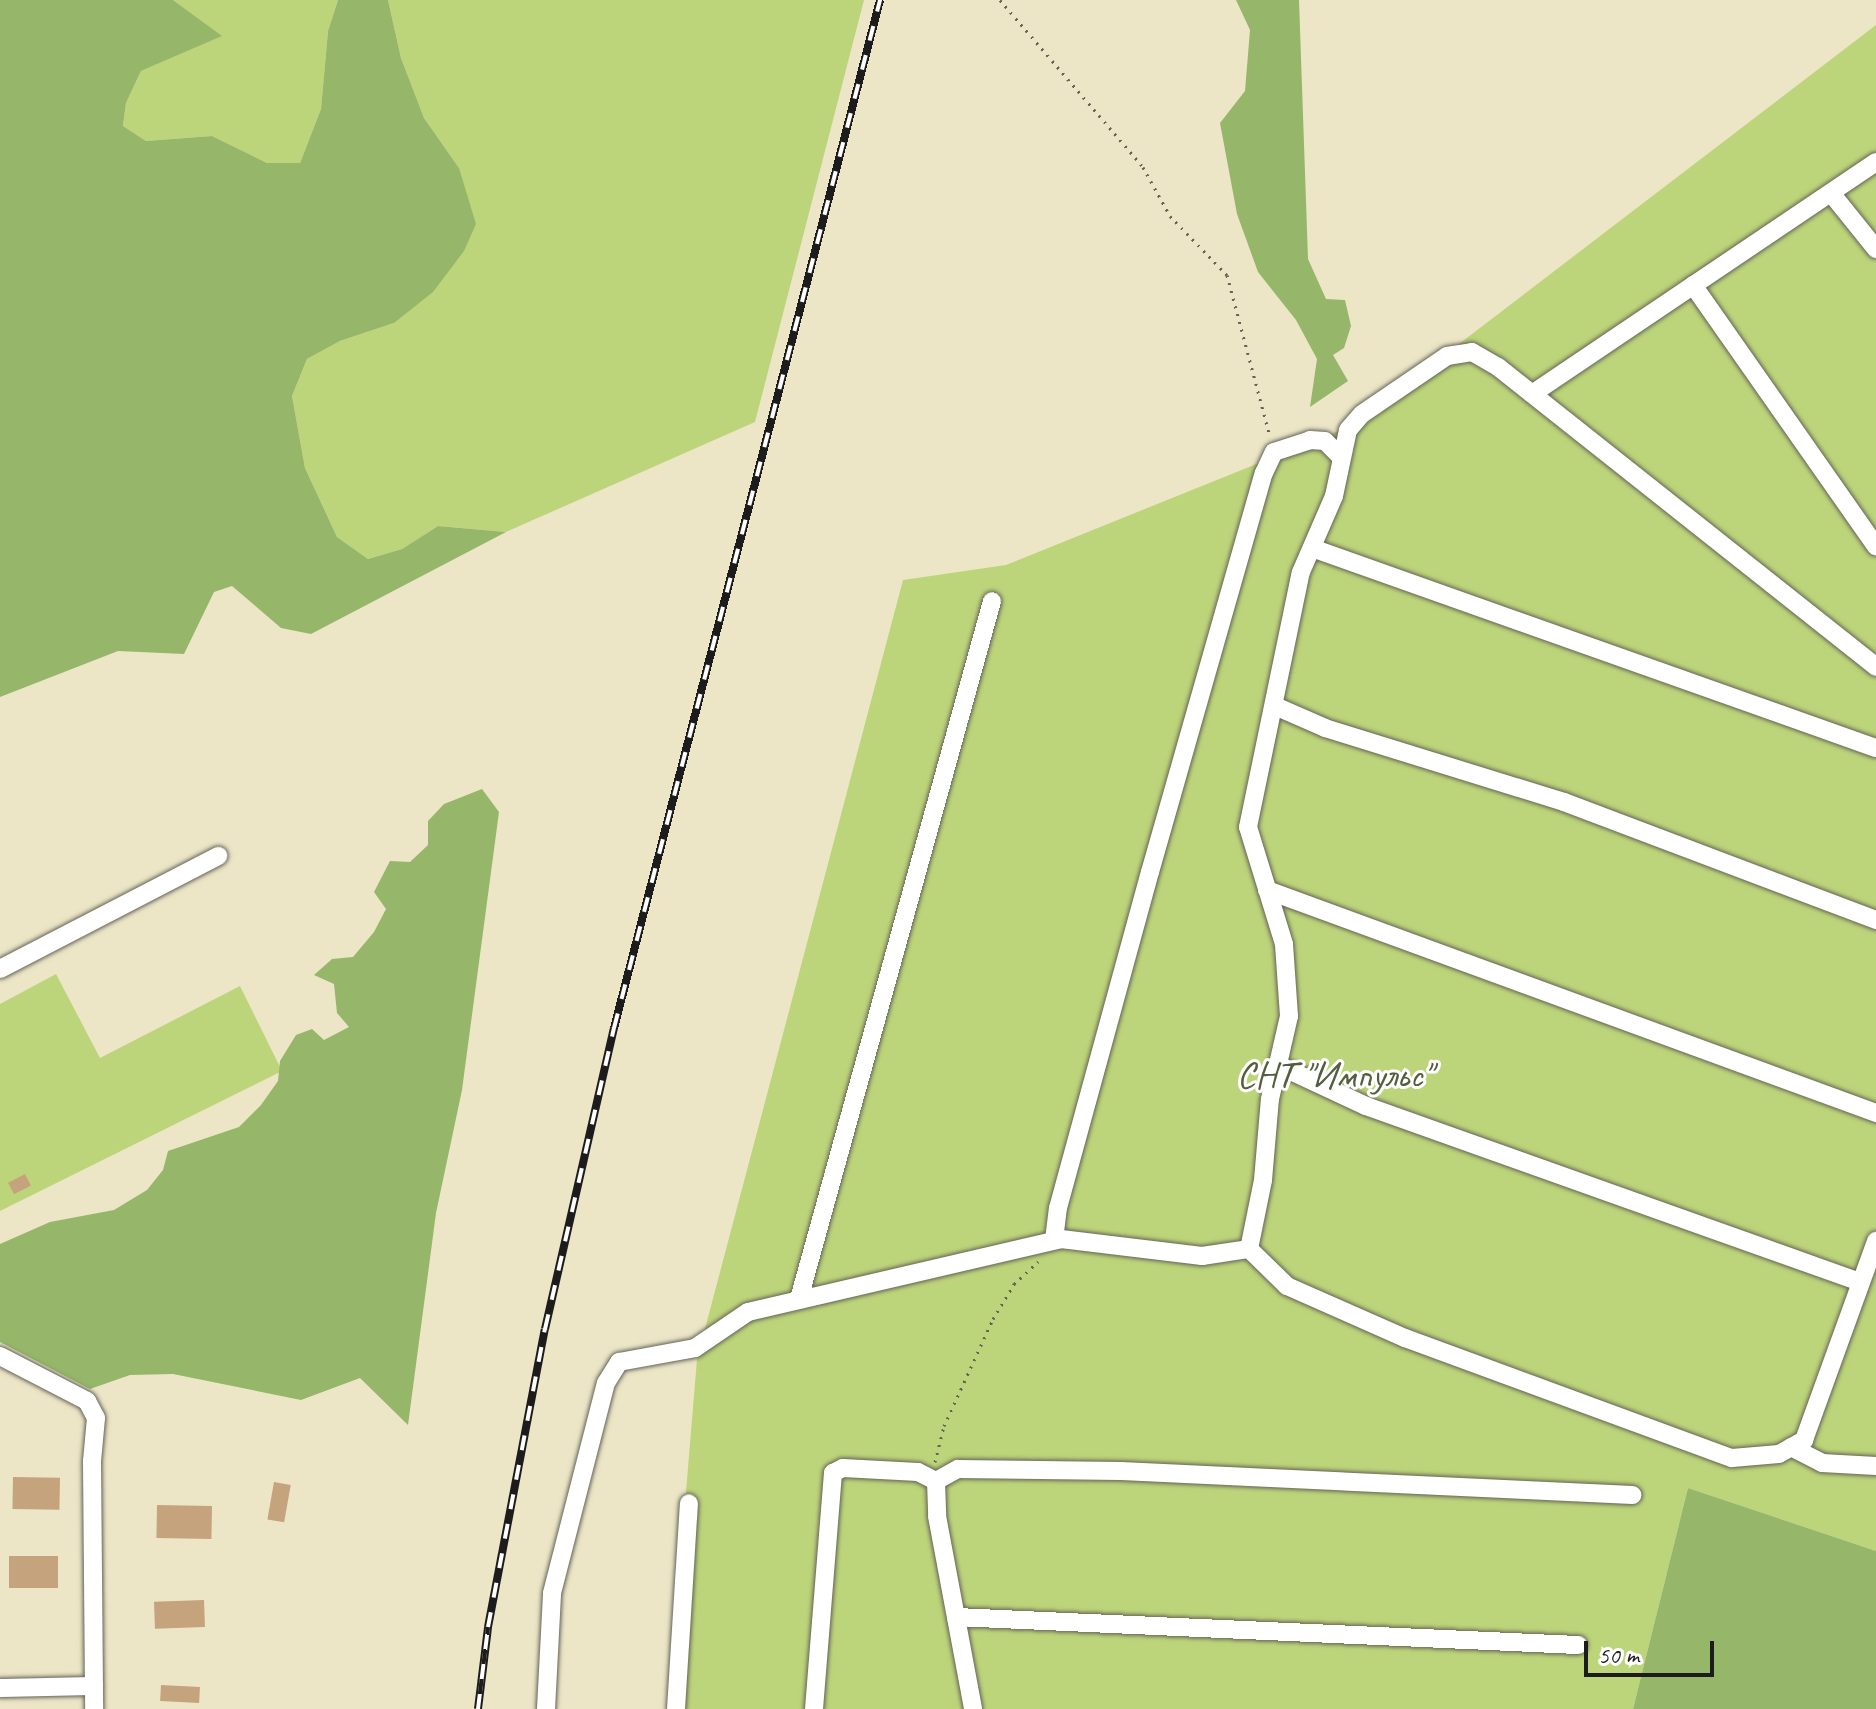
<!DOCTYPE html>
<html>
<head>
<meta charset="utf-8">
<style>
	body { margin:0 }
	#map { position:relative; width:1876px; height:1709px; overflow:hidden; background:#ece6c7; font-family:Caveat,sans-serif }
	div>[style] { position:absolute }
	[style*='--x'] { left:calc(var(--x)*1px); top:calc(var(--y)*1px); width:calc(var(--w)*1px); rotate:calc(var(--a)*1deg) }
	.green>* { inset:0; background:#bdd57a }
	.forest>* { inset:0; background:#96b66a }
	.building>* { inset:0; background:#c5a37d; transform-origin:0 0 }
	.path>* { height:3px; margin-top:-1.5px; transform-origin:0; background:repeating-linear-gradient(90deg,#656358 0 2px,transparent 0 8px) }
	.roads { filter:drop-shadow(0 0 2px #656358) drop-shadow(0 0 2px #656358) }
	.minor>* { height:18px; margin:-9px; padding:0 9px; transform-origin:9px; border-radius:9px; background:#fff }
	.rail>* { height:8px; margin-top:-4px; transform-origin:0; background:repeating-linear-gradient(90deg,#fff 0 15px,#1c1c1c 0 30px); box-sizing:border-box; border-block:2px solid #1c1c1c }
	span { translate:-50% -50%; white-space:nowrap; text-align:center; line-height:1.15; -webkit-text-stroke:6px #fff; paint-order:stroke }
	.park-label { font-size:38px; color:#545d3d }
	.scale { position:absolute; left:1584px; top:1641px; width:130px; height:36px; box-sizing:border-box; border:4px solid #1c1c1c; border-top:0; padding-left:10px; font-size:24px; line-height:28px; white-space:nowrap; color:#1c1c1c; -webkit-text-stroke:6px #fff; paint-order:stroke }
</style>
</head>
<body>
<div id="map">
	<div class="green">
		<div style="clip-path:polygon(173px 0,338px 0,328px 31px,321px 109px,300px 163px,267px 163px,212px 136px,146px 141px,123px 126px,126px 103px,141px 71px,221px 36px)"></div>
		<div style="clip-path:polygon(388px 0,864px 0,755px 422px,506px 532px,438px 526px,402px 549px,368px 559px,337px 537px,305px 468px,292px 396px,307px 359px,340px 341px,394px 323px,459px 168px,424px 118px,401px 58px)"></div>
		<div style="clip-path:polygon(1876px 25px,1876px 1551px,1688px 1488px,1633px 1709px,668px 1709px,697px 1359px,903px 580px,1006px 565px,1353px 425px)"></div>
		<div style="clip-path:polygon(56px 974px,100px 1058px,240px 986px,282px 1071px,0 1211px,0 1004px)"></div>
	</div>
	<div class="forest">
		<div style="clip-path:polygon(0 0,173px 0,222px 36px,141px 71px,126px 103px,123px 126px,146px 141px,212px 136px,267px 163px,300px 163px,321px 109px,328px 31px,338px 0,388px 0,401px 58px,424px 118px,459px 168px,476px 224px,464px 251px,433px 292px,394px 323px,340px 341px,307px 359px,292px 396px,305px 468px,337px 537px,368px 559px,402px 549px,438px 526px,506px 532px,311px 634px,281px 628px,232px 586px,214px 592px,184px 654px,118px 651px,0 697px)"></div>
		<div style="clip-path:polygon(1236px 0,1299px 0,1308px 259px,1326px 299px,1345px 300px,1351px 326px,1344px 348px,1333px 355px,1348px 381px,1310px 407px,1317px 359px,1296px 320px,1258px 272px,1237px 214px,1220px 123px,1245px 91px,1250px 30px)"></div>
		<div style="clip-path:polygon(482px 789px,499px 812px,462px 1090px,436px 1213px,408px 1425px,360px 1378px,301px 1400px,173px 1374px,130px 1375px,90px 1389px,0 1342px,0 1244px,50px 1222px,114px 1210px,147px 1190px,163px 1170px,168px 1151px,239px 1127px,261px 1105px,278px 1081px,280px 1061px,296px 1035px,312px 1029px,324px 1040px,349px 1027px,337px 1013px,334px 984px,314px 975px,332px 959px,353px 957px,374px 932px,386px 909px,374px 892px,390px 861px,410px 862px,428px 845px,428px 821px,444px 804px)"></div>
		<div style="clip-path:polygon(1688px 1488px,1876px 1551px,1876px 1709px,1633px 1709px)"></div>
	</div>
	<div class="building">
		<div style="left:25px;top:1174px;width:13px;height:19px;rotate:63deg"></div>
		<div style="left:13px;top:1477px;width:47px;height:32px;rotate:1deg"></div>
		<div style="left:274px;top:1482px;width:17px;height:38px;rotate:10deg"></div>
		<div style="left:157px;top:1505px;width:55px;height:33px;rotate:1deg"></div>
		<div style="left:58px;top:1556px;width:32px;height:49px;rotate:90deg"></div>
		<div style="left:204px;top:1600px;width:27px;height:50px;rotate:88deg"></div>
		<div style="left:161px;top:1685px;width:39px;height:16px;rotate:3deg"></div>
	</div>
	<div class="path">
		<div style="--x:1000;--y:0;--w:220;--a:49.4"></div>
		<div style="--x:1143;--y:167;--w:56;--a:61.1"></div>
		<div style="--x:1170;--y:216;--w:82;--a:46"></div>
		<div style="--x:1227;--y:275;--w:168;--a:75.1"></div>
		<div style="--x:935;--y:1462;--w:37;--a:-76"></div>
		<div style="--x:944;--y:1426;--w:118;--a:-65.4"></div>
		<div style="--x:993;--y:1319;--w:41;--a:-59"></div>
		<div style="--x:1014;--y:1284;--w:33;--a:-43"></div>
	</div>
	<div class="roads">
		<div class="minor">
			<div style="--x:1831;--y:193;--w:72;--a:51.2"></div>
			<div style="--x:1693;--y:285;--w:319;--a:55"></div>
			<div style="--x:1532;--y:394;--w:415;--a:-34"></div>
			<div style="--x:1312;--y:548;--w:598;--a:19.53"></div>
			<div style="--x:1275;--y:706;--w:55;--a:23.7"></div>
			<div style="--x:1325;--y:728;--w:250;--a:17.2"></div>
			<div style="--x:1564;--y:802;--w:334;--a:20.7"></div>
			<div style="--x:1267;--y:890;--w:649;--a:20.11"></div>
			<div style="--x:0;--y:969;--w:246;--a:-27.4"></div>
			<div style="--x:1278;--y:1065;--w:97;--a:25"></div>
			<div style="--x:1366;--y:1106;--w:524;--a:19.61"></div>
			<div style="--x:1054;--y:1240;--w:32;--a:-83"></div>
			<div style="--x:1058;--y:1208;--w:348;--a:-74.7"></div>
			<div style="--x:1150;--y:872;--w:415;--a:-74.1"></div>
			<div style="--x:1264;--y:473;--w:23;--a:-65"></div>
			<div style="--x:1274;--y:452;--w:38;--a:-18"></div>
			<div style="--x:1310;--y:440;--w:15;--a:4"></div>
			<div style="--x:1325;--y:441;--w:23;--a:45"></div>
			<div style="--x:1249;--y:1249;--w:70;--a:-78.5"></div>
			<div style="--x:1263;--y:1180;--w:81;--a:-85.1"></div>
			<div style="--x:1270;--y:1099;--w:85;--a:-77.1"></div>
			<div style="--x:1289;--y:1016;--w:72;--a:-94"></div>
			<div style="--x:1284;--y:944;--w:122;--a:-107.1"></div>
			<div style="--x:1248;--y:827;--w:260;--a:-78.3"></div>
			<div style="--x:1301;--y:572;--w:83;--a:-66.5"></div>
			<div style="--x:1334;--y:496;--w:67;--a:-78"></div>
			<div style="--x:1348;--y:430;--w:21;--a:-49"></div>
			<div style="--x:1362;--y:414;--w:103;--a:-34.3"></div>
			<div style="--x:1447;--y:356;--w:25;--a:-9"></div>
			<div style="--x:1472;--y:352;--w:30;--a:30"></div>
			<div style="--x:1498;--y:367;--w:483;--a:38.4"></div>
			<div style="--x:799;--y:1299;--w:724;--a:-74.54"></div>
			<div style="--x:0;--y:1356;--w:98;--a:27.3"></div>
			<div style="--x:87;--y:1401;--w:19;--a:62"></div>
			<div style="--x:96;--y:1418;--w:43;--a:95.3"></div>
			<div style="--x:92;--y:1461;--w:248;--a:89.5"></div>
			<div style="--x:1791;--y:1447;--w:35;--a:27"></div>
			<div style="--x:1822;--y:1463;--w:54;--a:3.2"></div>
			<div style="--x:936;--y:1481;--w:35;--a:88"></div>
			<div style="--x:937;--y:1516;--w:196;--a:79.4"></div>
			<div style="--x:956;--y:1617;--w:623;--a:2.58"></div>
			<div style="--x:0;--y:1688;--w:94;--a:-1.2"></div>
			<div style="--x:546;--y:1709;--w:116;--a:-87"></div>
			<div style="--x:552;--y:1593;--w:217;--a:-75.6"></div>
			<div style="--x:606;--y:1383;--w:25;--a:-58"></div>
			<div style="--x:619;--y:1362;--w:77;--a:-10.4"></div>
			<div style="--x:695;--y:1348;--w:64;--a:-34.2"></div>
			<div style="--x:748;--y:1312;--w:321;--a:-13.1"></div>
			<div style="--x:1061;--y:1239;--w:142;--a:6.9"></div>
			<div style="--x:1202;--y:1256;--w:48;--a:-8.5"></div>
			<div style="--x:1249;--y:1249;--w:53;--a:44.2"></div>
			<div style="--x:1287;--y:1286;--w:129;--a:23.8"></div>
			<div style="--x:1405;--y:1338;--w:348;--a:20.2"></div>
			<div style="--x:1732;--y:1458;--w:47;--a:-4.9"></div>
			<div style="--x:1779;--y:1454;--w:29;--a:-29"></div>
			<div style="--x:1804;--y:1440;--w:212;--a:-70.1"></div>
			<div style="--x:676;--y:1709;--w:206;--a:-86.4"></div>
			<div style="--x:814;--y:1709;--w:237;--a:-85.4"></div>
			<div style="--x:833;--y:1473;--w:11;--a:-27"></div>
			<div style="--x:843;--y:1468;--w:75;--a:3.1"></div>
			<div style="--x:918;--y:1472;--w:20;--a:27"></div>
			<div style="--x:936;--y:1481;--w:25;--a:-29"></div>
			<div style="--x:958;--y:1469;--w:163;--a:0.7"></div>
			<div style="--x:1121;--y:1471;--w:512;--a:2.69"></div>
		</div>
	</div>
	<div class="rail">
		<div style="--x:478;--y:1709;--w:83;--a:-83"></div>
		<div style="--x:488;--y:1627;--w:303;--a:-79.2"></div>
		<div style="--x:545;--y:1329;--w:309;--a:-77.1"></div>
		<div style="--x:614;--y:1028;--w:1062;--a:-75.49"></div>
	</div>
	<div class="park-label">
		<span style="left:1334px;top:1075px">СНТ "Импульс"</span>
	</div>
	<div class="scale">50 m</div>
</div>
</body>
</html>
